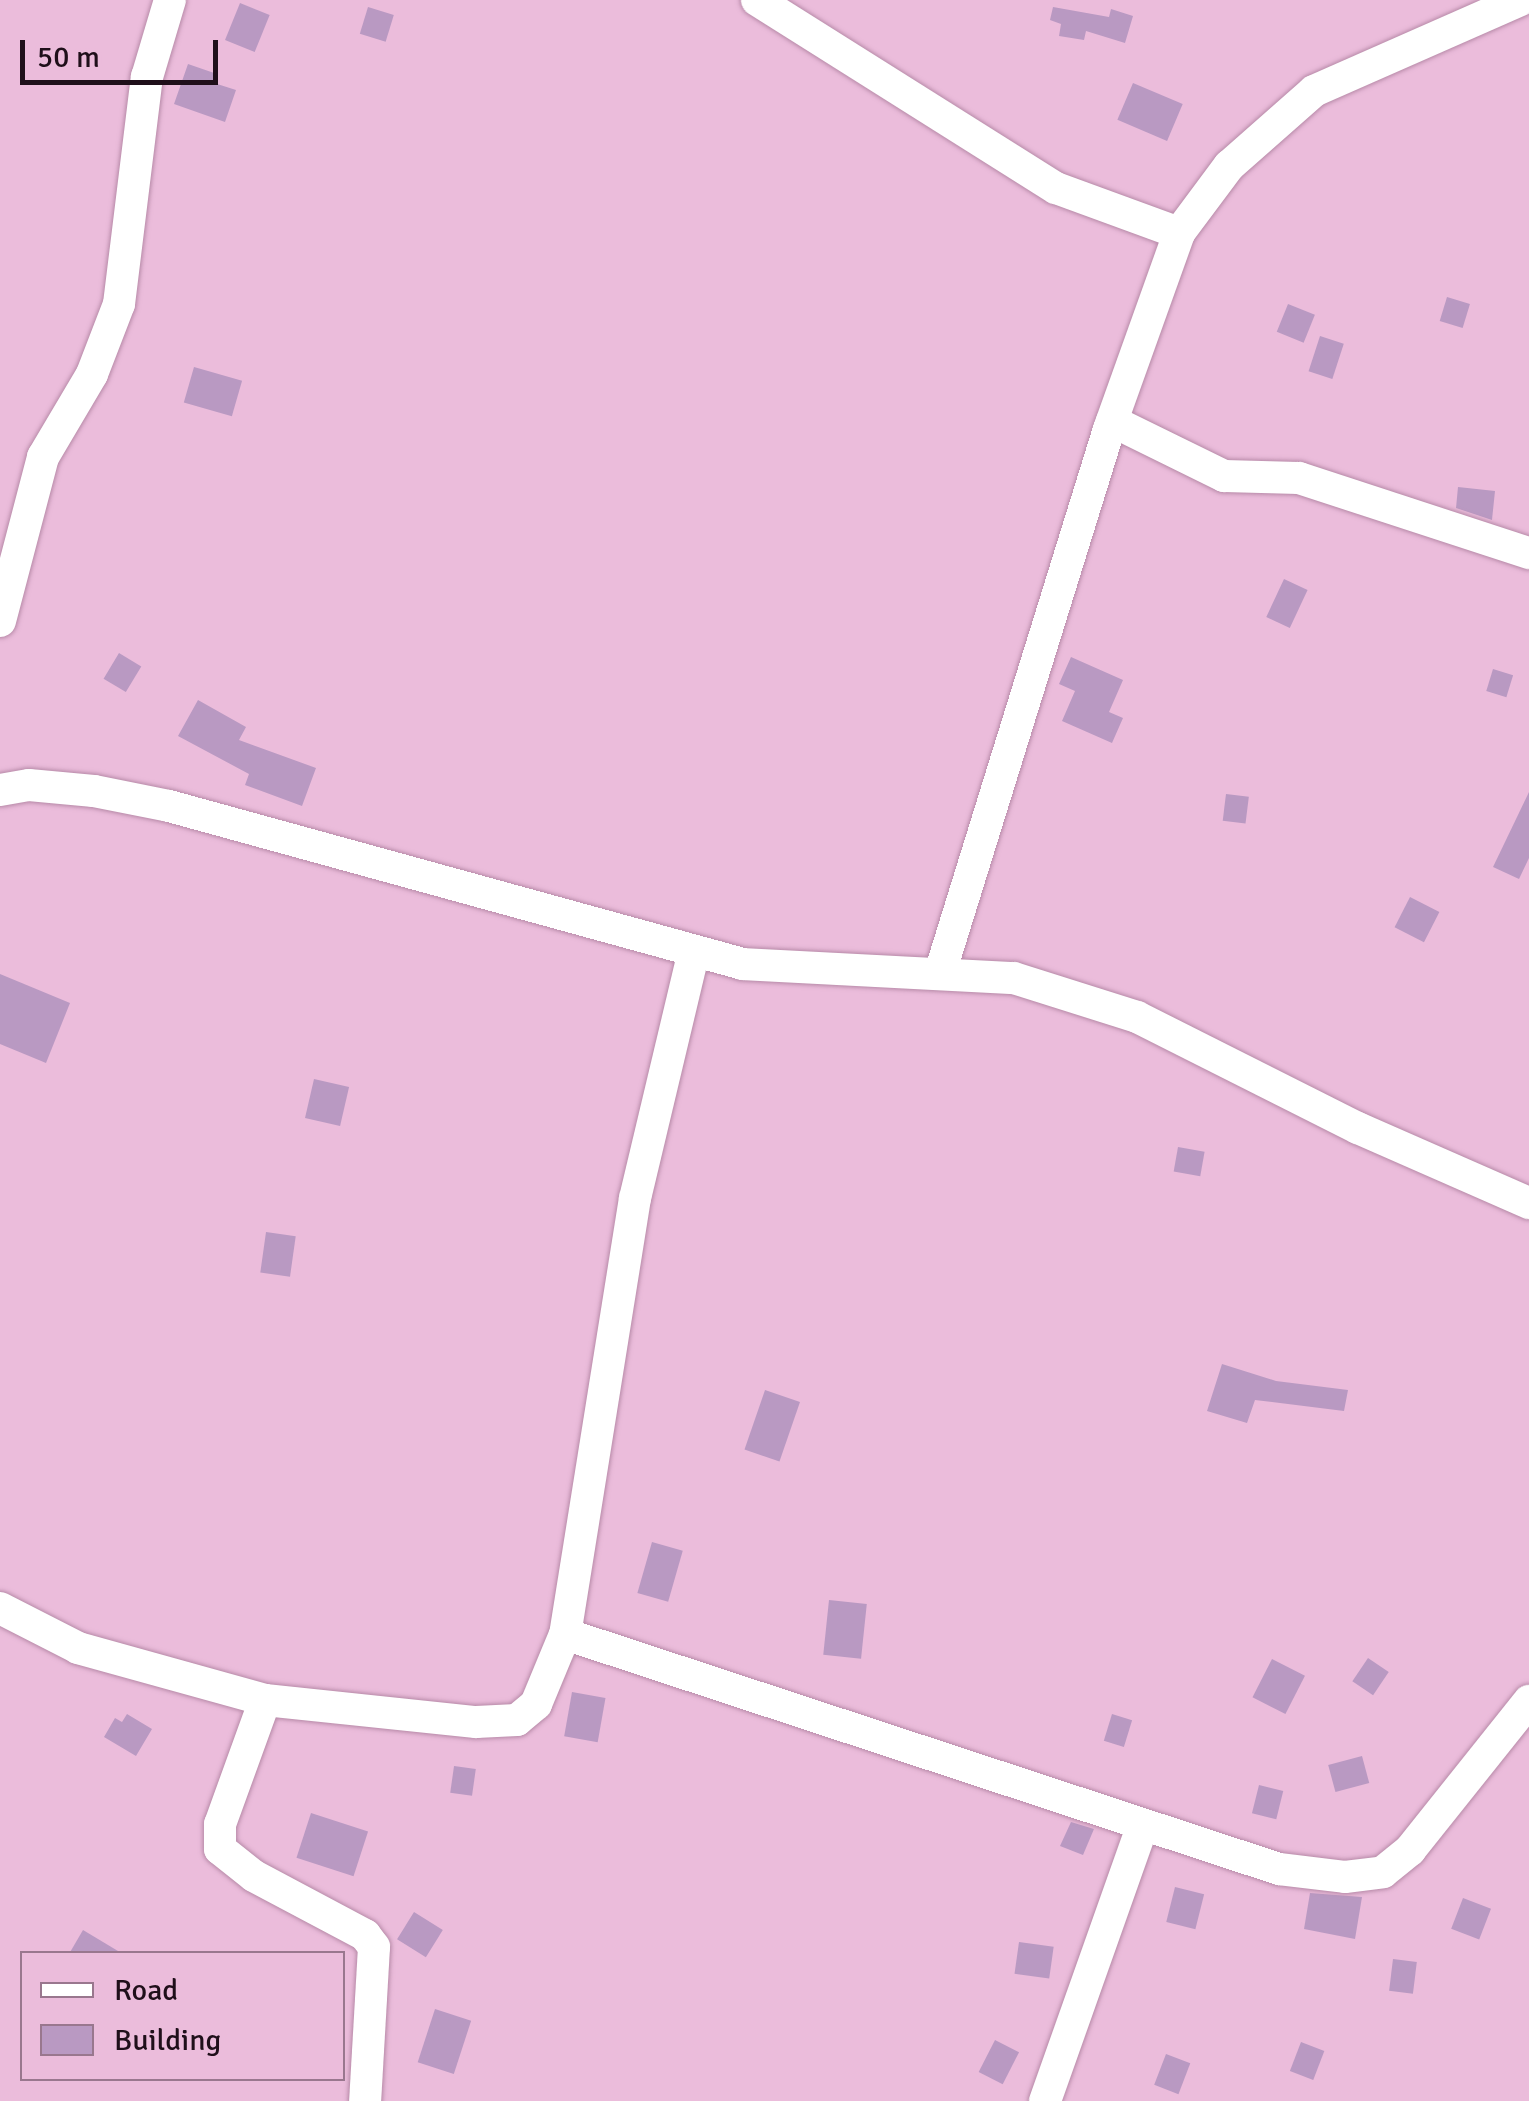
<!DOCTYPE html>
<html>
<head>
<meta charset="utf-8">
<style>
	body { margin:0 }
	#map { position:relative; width:1529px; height:2101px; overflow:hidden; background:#ebbcdb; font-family:Signika,sans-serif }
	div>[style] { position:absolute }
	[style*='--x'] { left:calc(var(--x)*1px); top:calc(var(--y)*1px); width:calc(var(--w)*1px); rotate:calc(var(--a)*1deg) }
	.building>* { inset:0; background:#b999c2; transform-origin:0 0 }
	.roads { filter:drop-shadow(0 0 2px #b78aa8) drop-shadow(0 0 2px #b78aa8) }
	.minor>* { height:32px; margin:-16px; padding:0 16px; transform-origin:16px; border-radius:16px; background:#fff }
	span { translate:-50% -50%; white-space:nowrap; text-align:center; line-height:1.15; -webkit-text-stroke:8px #ebbcdb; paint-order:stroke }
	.legend { position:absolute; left:20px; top:1951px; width:325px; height:130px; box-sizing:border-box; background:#ebbcdb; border:2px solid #99778e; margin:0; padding:12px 18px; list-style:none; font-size:30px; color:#1f0f1a }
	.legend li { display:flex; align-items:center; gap:20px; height:50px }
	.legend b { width:50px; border:2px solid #99778e }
	.scale { position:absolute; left:20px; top:40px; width:198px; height:45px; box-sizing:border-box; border:5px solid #1f0f1a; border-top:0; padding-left:12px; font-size:30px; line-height:35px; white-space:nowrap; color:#1f0f1a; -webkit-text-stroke:8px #ebbcdb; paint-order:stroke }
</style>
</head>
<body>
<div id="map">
	<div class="building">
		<div style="left:240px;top:3px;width:32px;height:40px;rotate:22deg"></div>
		<div style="left:368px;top:7px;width:27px;height:28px;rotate:17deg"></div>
		<div style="clip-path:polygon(1053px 7px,1109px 17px,1111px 9px,1133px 16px,1125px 43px,1086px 31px,1084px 40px,1059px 36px,1061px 24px,1050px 20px)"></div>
		<div style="clip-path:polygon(188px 64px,217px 74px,214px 83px,236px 90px,225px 122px,174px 104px)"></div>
		<div style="left:1133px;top:83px;width:54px;height:40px;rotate:23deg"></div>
		<div style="left:1447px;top:297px;width:24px;height:25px;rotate:17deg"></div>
		<div style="left:1288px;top:304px;width:29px;height:30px;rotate:22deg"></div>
		<div style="left:1320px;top:336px;width:25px;height:37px;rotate:18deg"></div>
		<div style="left:194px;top:367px;width:50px;height:37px;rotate:16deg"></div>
		<div style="clip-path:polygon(1458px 487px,1495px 491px,1492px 520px,1456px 508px)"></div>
		<div style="left:1284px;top:579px;width:26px;height:42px;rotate:25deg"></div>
		<div style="left:119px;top:653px;width:26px;height:30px;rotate:31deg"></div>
		<div style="clip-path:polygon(1071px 657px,1123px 680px,1109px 712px,1123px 718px,1112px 743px,1062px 721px,1075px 691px,1059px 684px)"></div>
		<div style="left:1493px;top:669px;width:21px;height:23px;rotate:17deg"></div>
		<div style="clip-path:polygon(198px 700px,246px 727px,239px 740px,316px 768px,302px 806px,245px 785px,249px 774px,178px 736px)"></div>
		<div style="clip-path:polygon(1529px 792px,1529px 858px,1519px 879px,1493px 867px)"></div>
		<div style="left:1226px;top:794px;width:23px;height:27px;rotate:7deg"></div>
		<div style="left:1410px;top:897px;width:33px;height:34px;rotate:27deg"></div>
		<div style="clip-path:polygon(0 974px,70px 1003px,46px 1063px,0 1044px)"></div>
		<div style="left:314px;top:1079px;width:36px;height:40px;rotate:13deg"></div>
		<div style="left:1178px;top:1147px;width:27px;height:25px;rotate:10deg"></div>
		<div style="left:266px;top:1232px;width:30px;height:41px;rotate:8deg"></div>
		<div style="clip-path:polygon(1222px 1364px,1276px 1381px,1348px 1390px,1344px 1411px,1255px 1400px,1247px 1423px,1207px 1411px)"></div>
		<div style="left:765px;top:1390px;width:37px;height:63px;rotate:19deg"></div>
		<div style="left:652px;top:1542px;width:32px;height:53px;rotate:16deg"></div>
		<div style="left:829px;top:1600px;width:38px;height:55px;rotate:6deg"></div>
		<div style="left:1368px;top:1658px;width:25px;height:28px;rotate:34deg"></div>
		<div style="left:1272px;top:1659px;width:37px;height:43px;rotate:27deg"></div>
		<div style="left:572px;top:1692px;width:34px;height:45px;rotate:10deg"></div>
		<div style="clip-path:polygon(127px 1714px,152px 1729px,136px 1756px,104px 1737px,115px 1718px,122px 1722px)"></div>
		<div style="left:1112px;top:1714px;width:21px;height:28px;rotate:17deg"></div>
		<div style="left:1362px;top:1756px;width:28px;height:35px;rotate:75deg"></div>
		<div style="left:454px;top:1766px;width:22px;height:27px;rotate:8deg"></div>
		<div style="left:1259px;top:1785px;width:25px;height:29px;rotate:14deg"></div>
		<div style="left:311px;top:1813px;width:60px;height:47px;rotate:18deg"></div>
		<div style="clip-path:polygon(1071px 1822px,1094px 1829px,1083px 1855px,1060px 1846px)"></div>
		<div style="left:1175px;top:1887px;width:30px;height:36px;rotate:14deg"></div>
		<div style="clip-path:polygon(1310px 1893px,1362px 1897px,1355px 1939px,1304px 1929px)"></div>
		<div style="left:1463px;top:1898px;width:30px;height:33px;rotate:21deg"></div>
		<div style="left:414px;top:1912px;width:34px;height:32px;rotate:32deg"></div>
		<div style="clip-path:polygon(83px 1930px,123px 1954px,69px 1954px)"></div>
		<div style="left:1019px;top:1942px;width:35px;height:32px;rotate:8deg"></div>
		<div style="left:1393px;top:1959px;width:24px;height:32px;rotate:7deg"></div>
		<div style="left:435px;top:2009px;width:38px;height:56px;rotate:18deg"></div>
		<div style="left:995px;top:2040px;width:27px;height:36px;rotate:27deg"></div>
		<div style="left:1301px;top:2042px;width:25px;height:31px;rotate:21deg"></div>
		<div style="left:1166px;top:2054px;width:26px;height:33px;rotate:21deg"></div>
	</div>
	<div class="roads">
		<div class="minor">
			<div style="--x:757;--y:0;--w:353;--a:32.2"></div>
			<div style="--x:1056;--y:188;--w:131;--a:20.1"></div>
			<div style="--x:1112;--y:421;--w:125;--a:26.2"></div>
			<div style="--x:1224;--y:476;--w:75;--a:1.5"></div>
			<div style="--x:1299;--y:478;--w:242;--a:18.1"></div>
			<div style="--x:0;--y:621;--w:170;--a:-75.3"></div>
			<div style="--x:43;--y:457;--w:96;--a:-59.4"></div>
			<div style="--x:92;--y:374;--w:75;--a:-68.9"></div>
			<div style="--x:119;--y:304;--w:229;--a:-83"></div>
			<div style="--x:147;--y:77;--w:80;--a:-73.4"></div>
			<div style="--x:0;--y:790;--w:29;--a:-10"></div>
			<div style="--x:29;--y:785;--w:65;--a:5.3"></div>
			<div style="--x:94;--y:791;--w:76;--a:11.3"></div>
			<div style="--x:169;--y:806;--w:595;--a:15.39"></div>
			<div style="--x:743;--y:964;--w:271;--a:3"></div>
			<div style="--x:1014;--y:978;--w:129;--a:17.6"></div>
			<div style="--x:1137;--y:1017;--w:247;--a:26.7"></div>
			<div style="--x:1358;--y:1128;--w:187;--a:23.7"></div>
			<div style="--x:693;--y:955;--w:250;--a:103.4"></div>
			<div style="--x:635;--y:1198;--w:442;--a:99.1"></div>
			<div style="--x:565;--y:1634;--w:752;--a:18.22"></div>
			<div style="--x:1279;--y:1869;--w:66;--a:6.9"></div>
			<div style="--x:1345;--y:1877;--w:38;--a:-7"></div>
			<div style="--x:1383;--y:1872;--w:35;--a:-39"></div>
			<div style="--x:1410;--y:1850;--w:191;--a:-51.4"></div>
			<div style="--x:940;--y:973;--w:570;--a:-72.74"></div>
			<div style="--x:1109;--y:429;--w:208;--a:-70.3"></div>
			<div style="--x:1179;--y:233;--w:84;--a:-53.3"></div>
			<div style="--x:1229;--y:166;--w:113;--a:-41.4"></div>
			<div style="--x:1314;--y:91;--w:225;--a:-23.8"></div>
			<div style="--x:0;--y:1608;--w:88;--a:27.1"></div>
			<div style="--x:78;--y:1648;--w:194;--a:15.5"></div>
			<div style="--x:265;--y:1700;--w:212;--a:6"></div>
			<div style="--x:476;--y:1722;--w:41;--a:-2.8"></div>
			<div style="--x:517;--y:1720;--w:25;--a:-40"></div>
			<div style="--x:536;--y:1704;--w:76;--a:-67.5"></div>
			<div style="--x:265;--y:1700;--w:132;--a:109.9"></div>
			<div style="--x:220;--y:1824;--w:25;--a:90"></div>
			<div style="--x:220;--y:1849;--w:43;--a:38.5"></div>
			<div style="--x:254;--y:1876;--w:126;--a:28"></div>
			<div style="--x:365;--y:1935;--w:15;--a:53"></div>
			<div style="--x:374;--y:1947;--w:154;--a:93.3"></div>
			<div style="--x:1045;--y:2101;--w:293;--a:-70.5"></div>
		</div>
	</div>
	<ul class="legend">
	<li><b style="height:12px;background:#fff"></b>Road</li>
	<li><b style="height:28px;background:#b999c2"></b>Building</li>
	</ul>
	<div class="scale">50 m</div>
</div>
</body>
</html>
